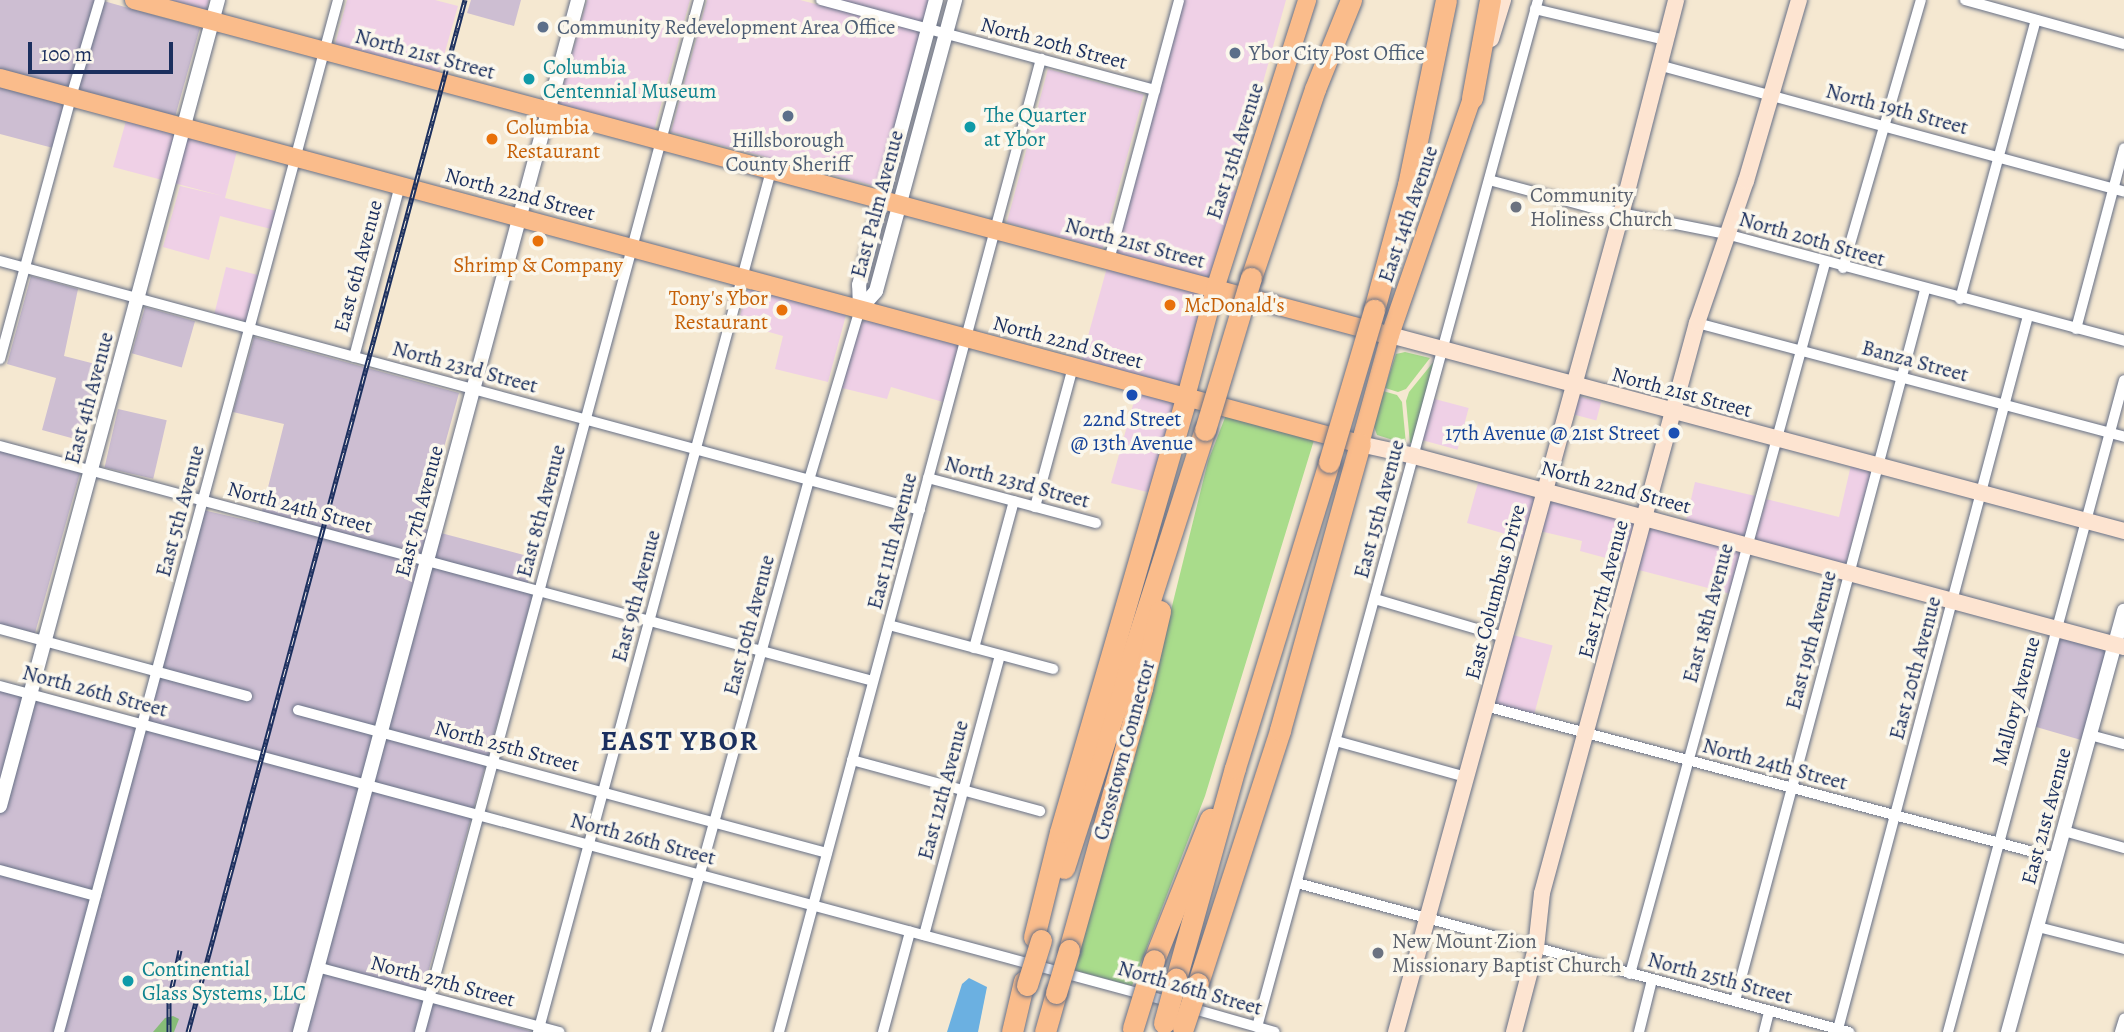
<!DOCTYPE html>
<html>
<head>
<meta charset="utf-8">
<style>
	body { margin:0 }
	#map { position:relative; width:2124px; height:1032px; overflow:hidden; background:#f5e8d1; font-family:Alegreya,serif }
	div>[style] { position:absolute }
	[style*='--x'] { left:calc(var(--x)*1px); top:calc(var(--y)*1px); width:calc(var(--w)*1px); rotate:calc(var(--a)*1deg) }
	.built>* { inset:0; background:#efd0e6; transform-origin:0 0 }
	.industrial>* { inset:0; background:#cdbed2; transform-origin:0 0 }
	.green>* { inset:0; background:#a9dc8b }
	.forest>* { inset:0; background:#86bc77 }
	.water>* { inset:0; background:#6bb0e1 }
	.roads { filter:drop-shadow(0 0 2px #677086) drop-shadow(0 0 2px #677086) }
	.minor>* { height:10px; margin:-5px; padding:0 5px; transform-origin:5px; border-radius:5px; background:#fff }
	.tertiary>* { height:14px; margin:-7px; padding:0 7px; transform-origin:7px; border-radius:7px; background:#fff }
	.secondary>* { height:16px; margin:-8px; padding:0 8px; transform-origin:8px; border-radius:8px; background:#fde4d1 }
	.primary>* { height:18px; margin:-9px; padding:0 9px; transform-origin:9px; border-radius:9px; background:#fabc8b }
	.motorway>* { height:21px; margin:-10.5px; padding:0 10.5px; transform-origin:10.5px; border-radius:10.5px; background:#fabc8b }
	.rail>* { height:5px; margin-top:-2.5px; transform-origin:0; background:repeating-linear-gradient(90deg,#fbf7ec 0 8px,#1b2f5e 0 16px); box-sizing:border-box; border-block:2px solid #1b2f5e }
	.bridges { filter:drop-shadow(0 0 2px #677086) drop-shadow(0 0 2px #677086) }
	.motorway-bridge>* { height:21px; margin:-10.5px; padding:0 10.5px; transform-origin:10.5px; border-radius:10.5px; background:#fabc8b }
	.dots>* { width:19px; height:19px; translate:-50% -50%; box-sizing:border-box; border:4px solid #fbf7ec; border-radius:50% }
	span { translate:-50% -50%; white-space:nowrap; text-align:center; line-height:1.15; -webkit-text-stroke:7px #fbf7ec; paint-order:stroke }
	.service-label { font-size:21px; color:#4e5e75 }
	.left { translate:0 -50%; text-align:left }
	.street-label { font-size:21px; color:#1b2f5e }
	.culture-label { font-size:21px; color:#0d838f }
	.food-label { font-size:21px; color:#c56008 }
	.right { translate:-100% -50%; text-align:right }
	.worship-label { font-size:21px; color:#5b616d }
	.transit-label { font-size:21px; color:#164399 }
	.district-label { font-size:28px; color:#1b2f5e; font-weight:700; letter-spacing:2px }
	.scale { position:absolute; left:28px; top:42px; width:145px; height:32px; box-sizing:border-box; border:4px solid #1b2f5e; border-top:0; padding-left:9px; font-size:21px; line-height:24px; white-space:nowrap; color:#1b2f5e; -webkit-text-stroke:5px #fbf7ec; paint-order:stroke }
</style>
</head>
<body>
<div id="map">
	<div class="built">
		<div style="clip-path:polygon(164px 0,209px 0,206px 11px)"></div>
		<div style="clip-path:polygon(347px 0,435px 0,458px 6px,439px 73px,335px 45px)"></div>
		<div style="clip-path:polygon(587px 0,690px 0,654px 130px,558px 105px)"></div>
		<div style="clip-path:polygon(707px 0,800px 0,823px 6px,825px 0,930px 0,879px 187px,671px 132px)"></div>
		<div style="clip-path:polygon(1181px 0,1286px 0,1233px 190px,1242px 193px,1155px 494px,1111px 483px,1140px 380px,1080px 365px)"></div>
		<div style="left:1048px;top:69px;width:99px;height:159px;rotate:15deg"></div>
		<div style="clip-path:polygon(126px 121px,237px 151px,225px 198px,276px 211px,271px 229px,220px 216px,209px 260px,163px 247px,180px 186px,223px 196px,113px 167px)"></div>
		<div style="left:226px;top:267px;width:33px;height:48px;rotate:14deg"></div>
		<div style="clip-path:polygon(754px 289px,846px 315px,828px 382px,775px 369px,783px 336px,738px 323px,746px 292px)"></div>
		<div style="clip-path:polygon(872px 319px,959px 344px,943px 402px,891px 387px,887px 399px,842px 388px,859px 322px)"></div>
		<div style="left:1578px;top:396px;width:24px;height:19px;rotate:15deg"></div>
		<div style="left:1431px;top:398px;width:39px;height:43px;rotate:15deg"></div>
		<div style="clip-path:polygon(1851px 465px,1872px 470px,1845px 567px,1754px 543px,1766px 499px,1839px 517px)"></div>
		<div style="left:1695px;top:482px;width:62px;height:43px;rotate:13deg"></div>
		<div style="clip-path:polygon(1478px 483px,1639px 522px,1628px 564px,1580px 551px,1582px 541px,1527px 528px,1523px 539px,1467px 523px)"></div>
		<div style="clip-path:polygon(1654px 526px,1743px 549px,1731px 594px,1635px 569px,1646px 530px)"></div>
		<div style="left:1513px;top:635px;width:41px;height:73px;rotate:15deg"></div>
	</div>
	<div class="industrial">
		<div style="clip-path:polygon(0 0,100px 0,200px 28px,175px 117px,69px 89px,53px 148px,0 134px)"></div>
		<div style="clip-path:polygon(471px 0,521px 0,514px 26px,467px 13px)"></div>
		<div style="clip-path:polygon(31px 276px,78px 289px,64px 356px,107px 367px,86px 442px,42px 430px,56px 378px,7px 364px)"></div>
		<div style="left:145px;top:307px;width:52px;height:48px;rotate:16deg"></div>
		<div style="clip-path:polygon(254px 337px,459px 393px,422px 528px,535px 558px,525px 591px,533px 594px,421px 998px,533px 1032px,0 1032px,0 683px,144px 722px,203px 510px,259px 523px,284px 424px,233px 412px)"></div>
		<div style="left:118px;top:409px;width:50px;height:60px;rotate:13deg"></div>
		<div style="clip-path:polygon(0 451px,80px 473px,35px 633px,0 624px)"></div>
		<div style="left:2057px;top:629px;width:60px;height:100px;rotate:16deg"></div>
	</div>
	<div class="green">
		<div style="clip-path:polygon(1405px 352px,1430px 358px,1406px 389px,1398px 392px,1385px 388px,1396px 354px)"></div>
		<div style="clip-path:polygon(1435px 360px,1412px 443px,1410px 443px,1406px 401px,1409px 392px)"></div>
		<div style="clip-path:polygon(1383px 391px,1397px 395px,1402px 402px,1406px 444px,1377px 435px,1373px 424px)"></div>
		<div style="clip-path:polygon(1226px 415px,1314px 440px,1205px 796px,1132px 986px,1074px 970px,1144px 719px,1208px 461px)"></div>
	</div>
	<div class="forest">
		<div style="clip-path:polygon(173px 1016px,179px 1019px,174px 1032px,153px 1032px,165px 1018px)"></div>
	</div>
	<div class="water">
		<div style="clip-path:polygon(969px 978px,987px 987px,978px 1032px,947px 1032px,962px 984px)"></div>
	</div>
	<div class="roads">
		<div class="minor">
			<div style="--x:821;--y:0;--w:346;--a:15.1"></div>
			<div style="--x:1965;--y:0;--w:165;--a:15.5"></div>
			<div style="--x:1535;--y:9;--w:134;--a:13.4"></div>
			<div style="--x:1658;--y:65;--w:483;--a:15.2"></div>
			<div style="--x:1489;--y:180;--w:105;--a:15"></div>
			<div style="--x:1590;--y:207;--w:139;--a:11.2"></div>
			<div style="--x:1726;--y:234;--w:412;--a:15"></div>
			<div style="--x:1109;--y:260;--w:269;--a:-74.9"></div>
			<div style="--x:0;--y:261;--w:953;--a:15.14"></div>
			<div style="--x:1843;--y:268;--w:279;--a:-73.8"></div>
			<div style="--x:1960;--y:299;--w:289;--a:-74.8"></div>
			<div style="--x:1697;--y:323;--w:442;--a:14.9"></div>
			<div style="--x:2076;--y:329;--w:187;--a:-75.1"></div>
			<div style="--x:354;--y:357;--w:178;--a:-75"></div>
			<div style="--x:0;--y:359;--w:271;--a:-74.8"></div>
			<div style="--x:71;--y:97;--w:101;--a:-73.4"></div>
			<div style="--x:0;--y:446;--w:904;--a:15.07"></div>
			<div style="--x:928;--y:478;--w:174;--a:15"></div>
			<div style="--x:1035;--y:507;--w:145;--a:-74.8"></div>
			<div style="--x:1375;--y:599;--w:134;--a:16.4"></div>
			<div style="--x:889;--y:625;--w:170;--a:15"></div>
			<div style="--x:0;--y:629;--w:256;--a:15.2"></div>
			<div style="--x:974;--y:648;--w:152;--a:-74.8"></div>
			<div style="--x:0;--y:686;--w:1213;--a:15.1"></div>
			<div style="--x:1485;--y:706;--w:591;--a:14.91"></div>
			<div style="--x:298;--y:710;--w:548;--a:15.13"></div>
			<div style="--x:2090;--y:735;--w:35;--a:15"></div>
			<div style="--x:1336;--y:741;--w:135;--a:15.5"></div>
			<div style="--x:852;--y:760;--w:195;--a:15.2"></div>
			<div style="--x:2064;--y:831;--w:62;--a:15.8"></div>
			<div style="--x:0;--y:870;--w:99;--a:15.2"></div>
			<div style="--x:1297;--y:883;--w:572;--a:15.11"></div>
			<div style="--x:2038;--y:927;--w:89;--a:14.3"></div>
			<div style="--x:924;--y:935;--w:290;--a:-74.8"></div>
			<div style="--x:317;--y:967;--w:251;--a:15"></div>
			<div style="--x:1630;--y:974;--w:737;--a:-74.66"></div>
			<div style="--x:1735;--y:1001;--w:736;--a:-75.04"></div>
			<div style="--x:1187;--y:1007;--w:91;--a:15.9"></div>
			<div style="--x:1257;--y:1027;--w:1065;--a:-74.7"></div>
			<div style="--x:1838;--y:1029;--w:738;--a:-75.08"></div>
			<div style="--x:59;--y:1032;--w:1069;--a:-74.87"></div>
			<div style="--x:420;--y:1032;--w:1069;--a:-74.87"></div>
			<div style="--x:538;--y:1032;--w:892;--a:-74.86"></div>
			<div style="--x:656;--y:1032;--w:573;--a:-74.51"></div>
			<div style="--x:809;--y:480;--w:178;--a:-73.4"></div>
			<div style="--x:779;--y:1032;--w:1008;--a:-74.93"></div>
			<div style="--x:883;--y:1032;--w:104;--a:-74.9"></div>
			<div style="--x:1639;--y:1032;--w:54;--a:-76"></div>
			<div style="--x:1764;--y:1032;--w:21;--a:-76"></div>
			<div style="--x:1948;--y:1032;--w:675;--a:-74.89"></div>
			<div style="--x:2120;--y:1032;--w:14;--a:-73"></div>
		</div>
		<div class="tertiary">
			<div style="--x:860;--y:309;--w:24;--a:-48"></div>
			<div style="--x:876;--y:291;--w:302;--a:-74.8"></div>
			<div style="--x:860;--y:309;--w:24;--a:-92"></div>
			<div style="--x:859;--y:285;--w:295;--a:-74.9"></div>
			<div style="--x:0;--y:806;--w:835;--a:-74.87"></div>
			<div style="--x:300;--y:1032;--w:1069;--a:-74.92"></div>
			<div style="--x:2008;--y:1032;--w:437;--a:-74.6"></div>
		</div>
		<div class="secondary">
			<div style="--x:1491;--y:39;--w:41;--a:-72.9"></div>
			<div style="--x:1390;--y:335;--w:760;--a:14.95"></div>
			<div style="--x:1360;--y:444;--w:55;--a:12.5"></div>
			<div style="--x:1414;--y:456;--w:735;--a:15.06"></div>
			<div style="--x:1396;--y:1032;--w:852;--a:-74.61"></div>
			<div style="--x:1622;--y:211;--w:218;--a:-75.6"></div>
			<div style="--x:1514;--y:1032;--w:87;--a:-75.3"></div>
			<div style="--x:1536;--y:948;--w:55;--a:-83.8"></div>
			<div style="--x:1542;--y:893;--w:591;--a:-74.79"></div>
			<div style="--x:1697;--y:323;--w:150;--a:-71"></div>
			<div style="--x:1746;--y:181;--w:189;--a:-73.7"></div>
		</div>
		<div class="primary">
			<div style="--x:134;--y:0;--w:1290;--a:14.96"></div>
			<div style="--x:0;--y:78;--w:1408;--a:15.06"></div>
			<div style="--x:1360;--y:444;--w:113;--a:-74.6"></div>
			<div style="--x:1390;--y:335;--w:251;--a:-70.9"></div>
			<div style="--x:1186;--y:397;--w:112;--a:-75"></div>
			<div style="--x:1215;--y:289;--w:303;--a:-72.3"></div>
		</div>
		<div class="motorway">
			<div style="--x:1472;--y:98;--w:100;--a:-79.6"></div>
			<div style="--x:1251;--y:278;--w:200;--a:-71.3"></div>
			<div style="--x:1315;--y:89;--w:96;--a:-68"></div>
			<div style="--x:1374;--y:310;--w:130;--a:-74.8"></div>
			<div style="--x:1408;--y:185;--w:189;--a:-78.4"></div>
			<div style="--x:1064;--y:868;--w:460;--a:-72.2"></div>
			<div style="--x:1034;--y:937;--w:108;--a:-76.1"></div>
			<div style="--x:1060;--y:832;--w:453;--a:-73.8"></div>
			<div style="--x:1069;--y:950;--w:272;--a:-74.4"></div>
			<div style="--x:1142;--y:688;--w:79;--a:-76.8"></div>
			<div style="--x:1154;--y:960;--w:152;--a:-68.3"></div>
			<div style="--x:1176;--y:979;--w:219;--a:-74.4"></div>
			<div style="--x:1235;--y:768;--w:320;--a:-72.9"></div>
			<div style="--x:1198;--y:983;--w:266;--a:-72"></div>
			<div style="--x:1280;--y:730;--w:297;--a:-74.4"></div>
			<div style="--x:1012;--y:1032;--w:52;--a:-76.8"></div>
			<div style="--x:1045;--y:1032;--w:41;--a:-74.2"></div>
		</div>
	</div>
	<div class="rail">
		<div style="--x:169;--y:1032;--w:31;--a:-90"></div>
		<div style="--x:169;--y:1001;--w:52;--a:-77.8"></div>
		<div style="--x:188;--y:1032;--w:1069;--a:-74.98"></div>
	</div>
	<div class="bridges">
		<div class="motorway-bridge">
			<div style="--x:1205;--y:430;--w:159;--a:-73.2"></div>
			<div style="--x:1329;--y:462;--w:159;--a:-73.5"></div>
			<div style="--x:1027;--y:985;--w:47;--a:-72.7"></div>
			<div style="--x:1056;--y:993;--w:45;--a:-73.2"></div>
			<div style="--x:1164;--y:1023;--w:46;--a:-74.7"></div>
			<div style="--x:1133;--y:1028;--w:71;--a:-72.8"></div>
			<div style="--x:1183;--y:1028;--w:47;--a:-71.6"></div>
		</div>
	</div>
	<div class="dots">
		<div style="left:543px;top:27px;background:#5c6f8a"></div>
		<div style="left:1235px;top:53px;background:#5c6f8a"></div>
		<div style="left:529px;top:79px;background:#0f9aa8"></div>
		<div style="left:788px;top:116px;background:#5c6f8a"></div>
		<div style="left:970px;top:127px;background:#0f9aa8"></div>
		<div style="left:492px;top:139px;background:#e8710a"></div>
		<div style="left:1516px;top:207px;background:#6b7280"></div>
		<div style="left:538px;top:241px;background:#e8710a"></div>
		<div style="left:1170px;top:305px;background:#e8710a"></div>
		<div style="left:782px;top:310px;background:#e8710a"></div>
		<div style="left:1132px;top:395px;background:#1a4fb4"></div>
		<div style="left:1674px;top:433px;background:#1a4fb4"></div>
		<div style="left:1378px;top:953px;background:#6b7280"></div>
		<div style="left:128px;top:981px;background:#0f9aa8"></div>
	</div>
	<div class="service-label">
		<span class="left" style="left:557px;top:27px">Community Redevelopment Area Office</span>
		<span class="left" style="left:1249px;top:53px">Ybor City Post Office</span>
		<span style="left:788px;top:152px">Hillsborough<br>County Sheriff</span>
	</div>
	<div class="street-label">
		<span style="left:1054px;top:43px;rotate:15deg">North 20th Street</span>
		<span style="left:425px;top:54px;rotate:15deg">North 21st Street</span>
		<span style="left:1897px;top:109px;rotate:15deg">North 19th Street</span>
		<span style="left:1235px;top:151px;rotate:-72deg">East 13th Avenue</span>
		<span style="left:520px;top:194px;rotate:15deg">North 22nd Street</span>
		<span style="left:877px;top:204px;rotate:-75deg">East Palm Avenue</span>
		<span style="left:1408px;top:214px;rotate:-71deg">East 14th Avenue</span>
		<span style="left:1812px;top:239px;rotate:16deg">North 20th Street</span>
		<span style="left:1135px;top:243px;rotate:15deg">North 21st Street</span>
		<span style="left:358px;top:266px;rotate:-75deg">East 6th Avenue</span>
		<span style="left:1068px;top:342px;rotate:15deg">North 22nd Street</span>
		<span style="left:1915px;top:361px;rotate:15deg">Banza Street</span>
		<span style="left:465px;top:367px;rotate:15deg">North 23rd Street</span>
		<span style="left:1682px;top:392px;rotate:15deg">North 21st Street</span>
		<span style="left:89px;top:398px;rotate:-75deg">East 4th Avenue</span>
		<span style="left:1017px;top:482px;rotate:15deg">North 23rd Street</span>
		<span style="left:1616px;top:487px;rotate:15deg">North 22nd Street</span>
		<span style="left:300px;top:507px;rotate:15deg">North 24th Street</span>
		<span style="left:1379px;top:509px;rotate:-75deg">East 15th Avenue</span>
		<span style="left:180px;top:511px;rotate:-75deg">East 5th Avenue</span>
		<span style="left:419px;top:511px;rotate:-75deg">East 7th Avenue</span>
		<span style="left:541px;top:511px;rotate:-75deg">East 8th Avenue</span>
		<span style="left:892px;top:541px;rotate:-75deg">East 11th Avenue</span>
		<span style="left:1603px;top:589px;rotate:-75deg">East 17th Avenue</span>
		<span style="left:1495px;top:592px;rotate:-75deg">East Columbus Drive</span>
		<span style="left:636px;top:596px;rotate:-75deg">East 9th Avenue</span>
		<span style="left:1708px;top:613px;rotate:-75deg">East 18th Avenue</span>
		<span style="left:749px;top:625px;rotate:-75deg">East 10th Avenue</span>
		<span style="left:1811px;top:640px;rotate:-75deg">East 19th Avenue</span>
		<span style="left:1915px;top:668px;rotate:-75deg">East 20th Avenue</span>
		<span style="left:95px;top:691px;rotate:15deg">North 26th Street</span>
		<span style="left:2016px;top:701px;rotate:-75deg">Mallory Avenue</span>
		<span style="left:507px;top:746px;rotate:15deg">North 25th Street</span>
		<span style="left:1124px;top:750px;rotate:-75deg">Crosstown Connector</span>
		<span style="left:1775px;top:764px;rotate:15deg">North 24th Street</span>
		<span style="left:943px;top:790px;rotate:-75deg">East 12th Avenue</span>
		<span style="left:2046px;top:816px;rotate:-75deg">East 21st Avenue</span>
		<span style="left:643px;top:839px;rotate:15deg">North 26th Street</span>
		<span style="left:1720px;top:978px;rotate:15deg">North 25th Street</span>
		<span style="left:443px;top:981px;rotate:15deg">North 27th Street</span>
		<span style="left:1190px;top:988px;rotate:16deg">North 26th Street</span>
	</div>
	<div class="culture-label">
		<span class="left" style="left:543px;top:79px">Columbia<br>Centennial Museum</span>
		<span class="left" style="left:984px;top:127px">The Quarter<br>at Ybor</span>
		<span class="left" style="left:142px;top:981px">Continential<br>Glass Systems, LLC</span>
	</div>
	<div class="food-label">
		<span class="left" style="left:506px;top:139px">Columbia<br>Restaurant</span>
		<span style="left:538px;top:265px">Shrimp &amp; Company</span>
		<span class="right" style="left:768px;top:310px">Tony's Ybor<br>Restaurant</span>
		<span class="left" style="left:1184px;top:305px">McDonald's</span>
	</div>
	<div class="worship-label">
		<span class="left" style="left:1530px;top:207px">Community<br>Holiness Church</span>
		<span class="left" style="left:1392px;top:953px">New Mount Zion<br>Missionary Baptist Church</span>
	</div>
	<div class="transit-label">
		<span style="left:1132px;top:431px">22nd Street<br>@ 13th Avenue</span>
		<span class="right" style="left:1660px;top:433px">17th Avenue @ 21st Street</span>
	</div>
	<div class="district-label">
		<span style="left:680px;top:741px">EAST YBOR</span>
	</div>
	<div class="scale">100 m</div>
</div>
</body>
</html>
